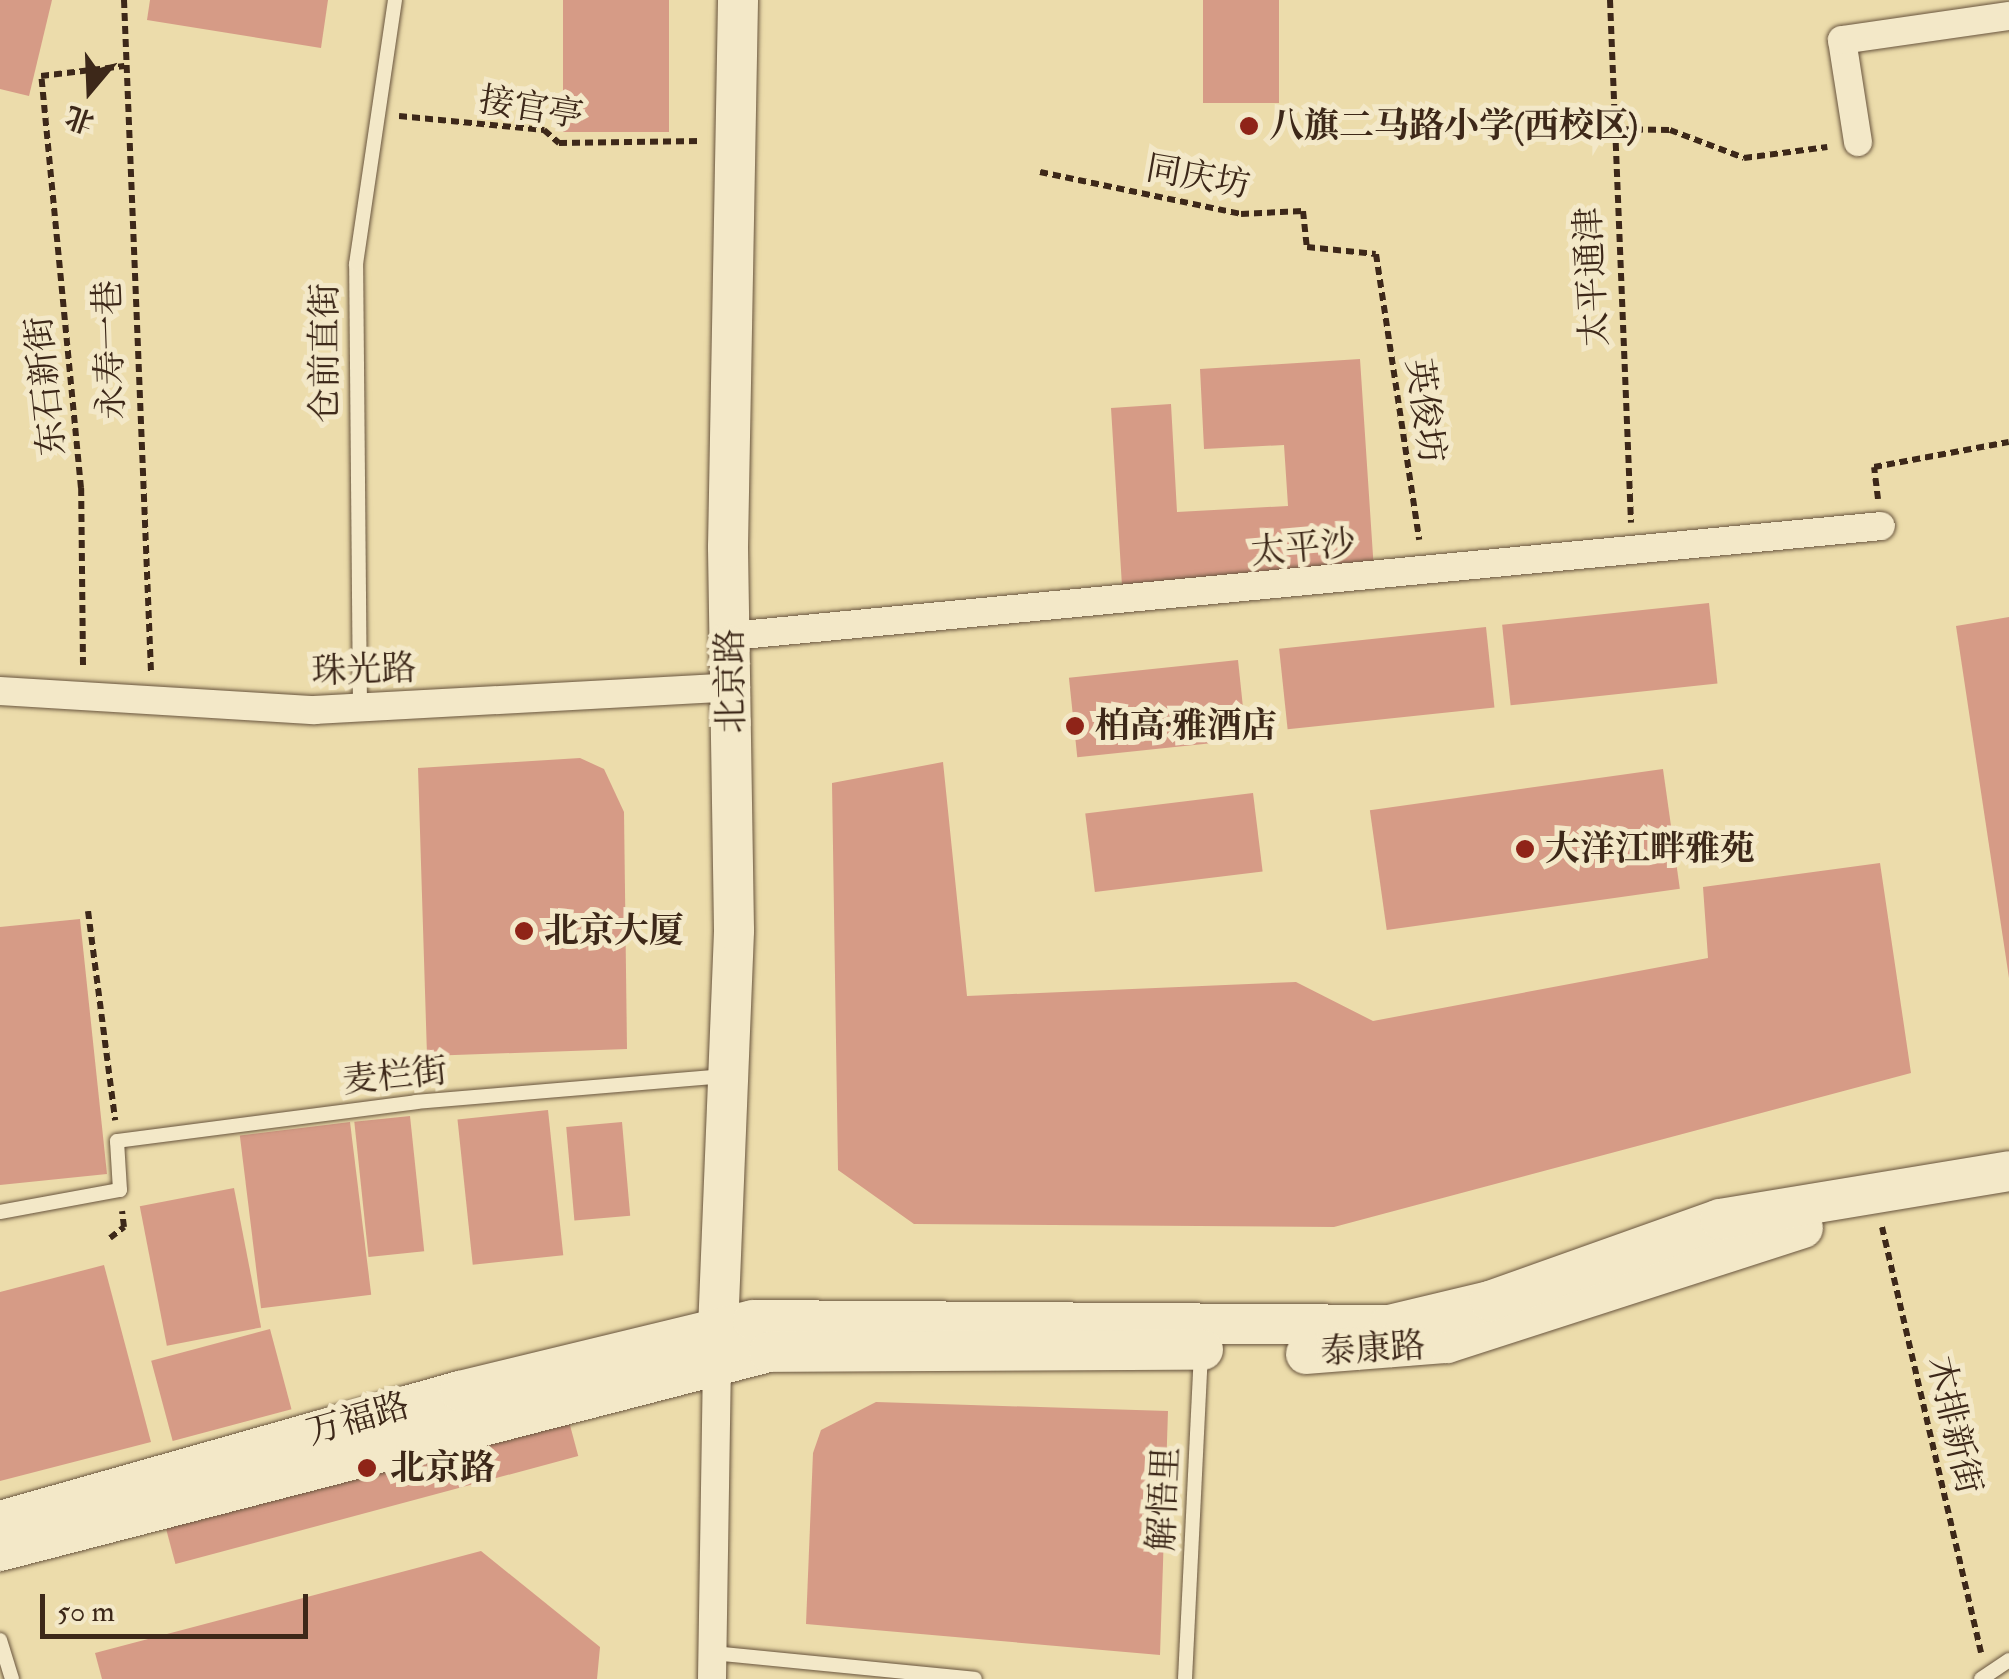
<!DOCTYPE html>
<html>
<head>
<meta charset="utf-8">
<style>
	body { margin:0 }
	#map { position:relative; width:2009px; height:1679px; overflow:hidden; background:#ecdcab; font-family:"IM FELL Double Pica","Noto Serif SC",serif }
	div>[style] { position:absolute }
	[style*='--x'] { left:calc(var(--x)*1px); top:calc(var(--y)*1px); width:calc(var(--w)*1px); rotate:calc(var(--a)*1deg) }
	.building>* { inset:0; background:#d69b86; transform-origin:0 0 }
	.path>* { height:6px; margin-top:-3px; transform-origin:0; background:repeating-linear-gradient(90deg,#3d2819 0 8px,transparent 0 13px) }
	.roads { filter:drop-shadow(0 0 2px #69553e) drop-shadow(0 0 2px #69553e) }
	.lane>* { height:14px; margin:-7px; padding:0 7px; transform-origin:7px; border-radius:7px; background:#f3e8c8 }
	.street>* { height:28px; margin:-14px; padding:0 14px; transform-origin:14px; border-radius:14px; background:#f3e8c8 }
	.secondary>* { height:40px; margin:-20px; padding:0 20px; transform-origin:20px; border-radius:20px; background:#f3e8c8 }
	.dots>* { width:28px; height:28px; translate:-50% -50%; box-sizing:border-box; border:5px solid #f3e8c8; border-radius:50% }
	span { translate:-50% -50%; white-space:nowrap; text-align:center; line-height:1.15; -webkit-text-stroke:10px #f3e8c8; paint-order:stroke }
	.street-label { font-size:35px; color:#3d2819 }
	.poi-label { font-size:35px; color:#3d2819; font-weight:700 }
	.left { translate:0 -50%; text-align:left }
	.north { position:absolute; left:40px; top:40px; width:100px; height:100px; -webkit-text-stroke:8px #f3e8c8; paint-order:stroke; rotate:199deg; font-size:28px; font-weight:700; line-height:40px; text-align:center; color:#3d2819 }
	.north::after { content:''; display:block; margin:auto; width:35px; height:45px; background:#3d2819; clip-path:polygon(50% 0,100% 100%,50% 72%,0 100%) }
	.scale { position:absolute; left:40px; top:1594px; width:268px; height:45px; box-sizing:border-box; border:5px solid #3d2819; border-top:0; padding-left:12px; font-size:30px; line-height:35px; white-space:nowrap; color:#3d2819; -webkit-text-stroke:8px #f3e8c8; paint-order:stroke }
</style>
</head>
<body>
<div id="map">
	<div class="building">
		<div style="clip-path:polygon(0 0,52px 0,29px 96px,0 89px)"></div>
		<div style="clip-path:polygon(150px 0,328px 0,321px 48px,147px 20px)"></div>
		<div style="left:563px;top:0;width:106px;height:132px"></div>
		<div style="left:1203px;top:0;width:76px;height:103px"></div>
		<div style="clip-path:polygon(1360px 359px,1374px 571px,1122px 586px,1111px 408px,1171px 404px,1177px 512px,1288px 506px,1284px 445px,1204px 449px,1200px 369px)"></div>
		<div style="left:1709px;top:603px;width:81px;height:208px;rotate:84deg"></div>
		<div style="clip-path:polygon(2009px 617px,2009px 978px,1956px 626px)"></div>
		<div style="left:1486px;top:627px;width:81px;height:208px;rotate:84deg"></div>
		<div style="left:1238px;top:660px;width:80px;height:170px;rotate:84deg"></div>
		<div style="clip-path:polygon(580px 758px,604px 769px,624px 812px,627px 1049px,427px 1056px,418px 768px)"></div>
		<div style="clip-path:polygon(943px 762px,967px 996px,1296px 982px,1373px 1021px,1708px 958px,1703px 887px,1880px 863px,1911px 1073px,1334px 1227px,914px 1224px,838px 1170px,832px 783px)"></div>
		<div style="left:1663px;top:769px;width:121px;height:296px;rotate:82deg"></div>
		<div style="left:1253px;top:793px;width:79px;height:169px;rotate:83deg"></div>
		<div style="clip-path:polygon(80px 919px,107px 1174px,0 1185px,0 927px)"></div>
		<div style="left:548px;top:1110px;width:146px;height:91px;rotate:84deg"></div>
		<div style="left:410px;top:1116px;width:136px;height:56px;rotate:84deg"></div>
		<div style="left:350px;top:1122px;width:174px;height:111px;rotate:83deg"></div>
		<div style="left:622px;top:1122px;width:94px;height:56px;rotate:85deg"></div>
		<div style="left:234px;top:1188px;width:142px;height:96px;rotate:79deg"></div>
		<div style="clip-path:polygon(104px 1265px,151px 1442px,0 1481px,0 1292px)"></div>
		<div style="left:270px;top:1329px;width:83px;height:123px;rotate:75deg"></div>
		<div style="left:556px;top:1373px;width:86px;height:417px;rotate:75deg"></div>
		<div style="clip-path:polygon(876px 1402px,1168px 1411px,1160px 1655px,806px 1624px,813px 1453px,821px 1430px)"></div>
		<div style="clip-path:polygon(481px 1551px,600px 1647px,597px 1679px,102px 1679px,95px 1653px)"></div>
	</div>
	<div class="path">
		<div style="--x:124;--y:0;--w:674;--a:87.7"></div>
		<div style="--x:1610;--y:0;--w:523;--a:87.7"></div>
		<div style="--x:399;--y:116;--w:146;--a:5.5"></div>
		<div style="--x:544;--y:130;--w:20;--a:41"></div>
		<div style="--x:559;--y:143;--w:142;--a:-0.8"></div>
		<div style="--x:1609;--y:129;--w:61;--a:0.9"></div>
		<div style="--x:1670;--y:130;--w:79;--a:20.7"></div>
		<div style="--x:1744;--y:158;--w:84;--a:-7.5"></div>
		<div style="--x:1040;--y:172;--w:205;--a:11.8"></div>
		<div style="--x:1241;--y:214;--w:62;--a:-2.8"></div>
		<div style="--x:1303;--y:211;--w:36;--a:84"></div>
		<div style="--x:1307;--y:247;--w:69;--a:5.8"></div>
		<div style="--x:1376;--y:254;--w:289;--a:81.4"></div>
		<div style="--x:1878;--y:499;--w:32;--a:-97"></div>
		<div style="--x:1874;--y:467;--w:137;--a:-10.5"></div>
		<div style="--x:83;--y:665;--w:177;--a:-90.6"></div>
		<div style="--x:81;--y:488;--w:414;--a:-95.5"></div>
		<div style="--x:41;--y:76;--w:84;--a:-6.9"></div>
		<div style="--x:88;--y:911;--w:211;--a:82.6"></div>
		<div style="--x:1882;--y:1227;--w:437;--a:76.9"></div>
		<div style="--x:110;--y:1238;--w:18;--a:-38"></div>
		<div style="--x:124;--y:1227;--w:16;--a:-97"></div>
	</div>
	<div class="roads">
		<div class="lane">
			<div style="--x:360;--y:709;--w:445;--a:-90.5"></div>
			<div style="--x:356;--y:264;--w:267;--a:-81.6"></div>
			<div style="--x:0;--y:1212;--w:122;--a:-10.4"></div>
			<div style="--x:120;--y:1190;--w:49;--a:-93.5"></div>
			<div style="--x:117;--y:1141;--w:302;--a:-7.4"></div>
			<div style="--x:416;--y:1102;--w:312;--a:-4.8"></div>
			<div style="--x:0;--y:1640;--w:41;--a:72.9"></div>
			<div style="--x:712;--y:1653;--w:264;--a:5.6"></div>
			<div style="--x:1185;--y:1679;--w:324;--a:-87.2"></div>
			<div style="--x:1981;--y:1679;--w:34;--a:-34"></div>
		</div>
		<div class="street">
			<div style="--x:1858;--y:142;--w:103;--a:-98.9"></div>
			<div style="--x:1842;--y:40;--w:169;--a:-8.2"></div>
			<div style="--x:731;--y:636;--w:1155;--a:-5.46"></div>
			<div style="--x:0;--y:691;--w:315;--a:3.5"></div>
			<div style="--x:314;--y:710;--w:419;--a:-3.1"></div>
			<div style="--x:712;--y:1679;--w:316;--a:-89.1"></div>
		</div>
		<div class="secondary">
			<div style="--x:1306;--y:1354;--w:141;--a:-4.5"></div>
			<div style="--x:1447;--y:1343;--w:374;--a:-17.9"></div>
			<div style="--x:717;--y:1355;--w:425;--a:-87.7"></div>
			<div style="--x:734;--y:930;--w:383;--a:-90.9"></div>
			<div style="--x:728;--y:547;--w:547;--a:-88.95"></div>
			<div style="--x:0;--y:1521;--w:478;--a:-15.8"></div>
			<div style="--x:460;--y:1391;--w:301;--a:-13.6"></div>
			<div style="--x:753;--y:1320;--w:636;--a:0.45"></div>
			<div style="--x:1389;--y:1325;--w:104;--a:-13.4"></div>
			<div style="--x:1490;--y:1301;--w:244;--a:-19.6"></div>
			<div style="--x:1720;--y:1219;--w:293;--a:-9.4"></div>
			<div style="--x:0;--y:1551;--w:794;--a:-14.51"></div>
			<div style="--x:769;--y:1352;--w:434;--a:-0.3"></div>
		</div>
	</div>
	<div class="dots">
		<div style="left:1249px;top:126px;background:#8f2418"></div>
		<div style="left:1075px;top:726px;background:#8f2418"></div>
		<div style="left:1525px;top:849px;background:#8f2418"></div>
		<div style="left:524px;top:931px;background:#8f2418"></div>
		<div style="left:367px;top:1468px;background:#8f2418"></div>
	</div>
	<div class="street-label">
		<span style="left:531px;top:108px;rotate:9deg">接官亭</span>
		<span style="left:1198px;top:177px;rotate:10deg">同庆坊</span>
		<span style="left:1592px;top:277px;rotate:-93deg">太平通津</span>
		<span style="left:110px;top:350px;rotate:-92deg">永寿一巷</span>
		<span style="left:325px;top:353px;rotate:-90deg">仓前直街</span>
		<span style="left:46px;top:386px;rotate:-96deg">东石新街</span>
		<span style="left:1425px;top:411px;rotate:82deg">英俊坊</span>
		<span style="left:1303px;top:548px;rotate:-5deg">太平沙</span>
		<span style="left:364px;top:670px;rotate:-2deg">珠光路</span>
		<span style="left:731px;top:681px;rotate:-91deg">北京路</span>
		<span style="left:395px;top:1076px;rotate:-6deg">麦栏街</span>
		<span style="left:1373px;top:1349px;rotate:-4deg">泰康路</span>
		<span style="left:358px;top:1419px;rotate:-16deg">万福路</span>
		<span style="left:1954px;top:1425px;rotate:77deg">木排新街</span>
		<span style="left:1164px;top:1499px;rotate:-87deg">解悟里</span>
	</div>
	<div class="poi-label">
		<span class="left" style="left:1269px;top:126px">八旗二马路小学(西校区)</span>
		<span class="left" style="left:1095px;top:726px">柏高·雅酒店</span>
		<span class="left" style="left:1545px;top:849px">大洋江畔雅苑</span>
		<span class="left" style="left:544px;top:931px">北京大厦</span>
		<span class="left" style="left:390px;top:1468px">北京路</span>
	</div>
	<div class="north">北</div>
	<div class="scale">50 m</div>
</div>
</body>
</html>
